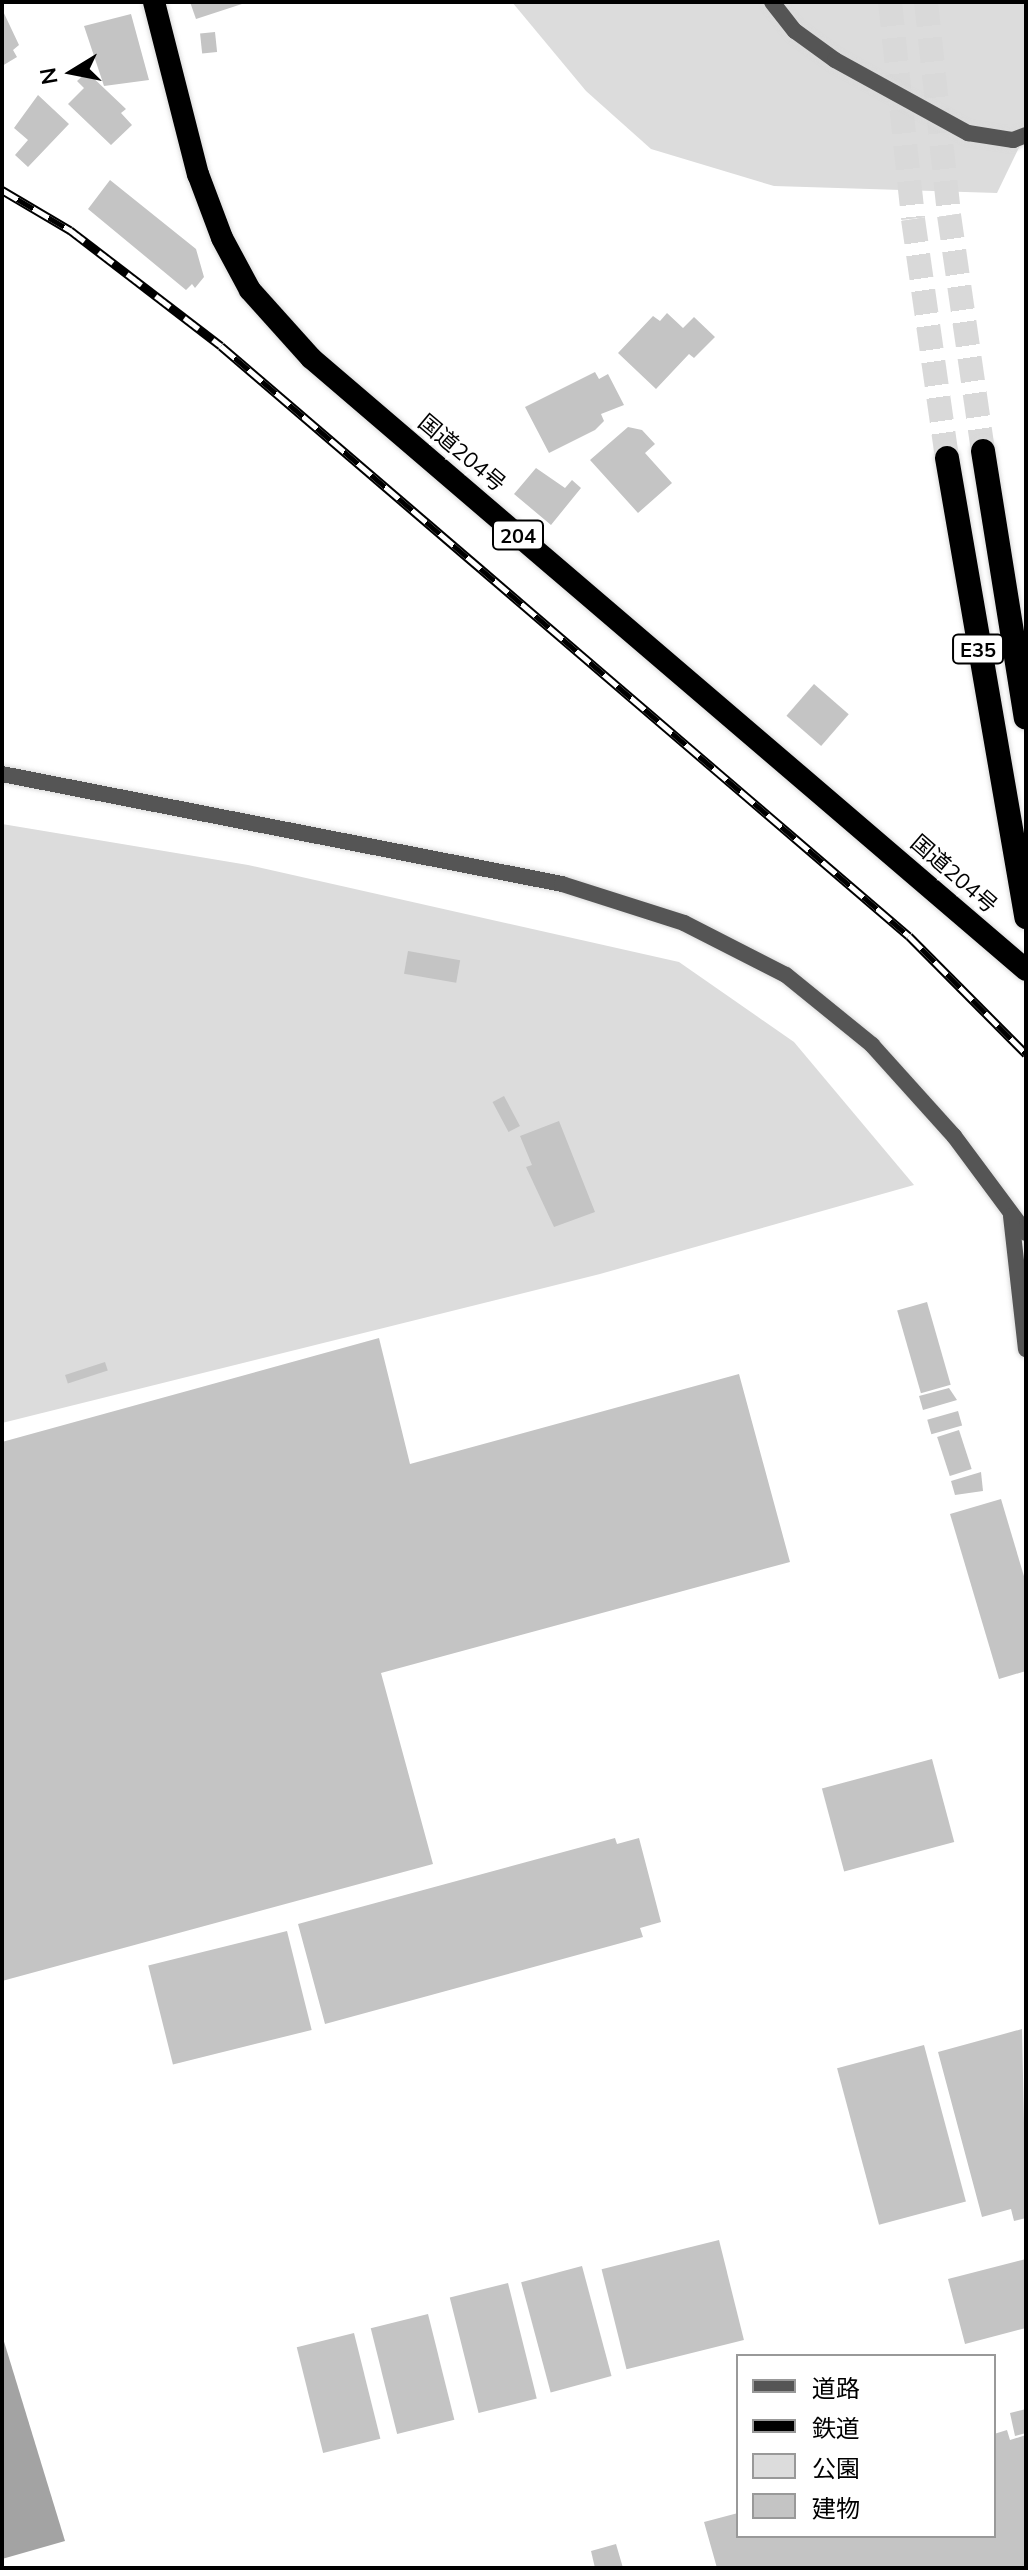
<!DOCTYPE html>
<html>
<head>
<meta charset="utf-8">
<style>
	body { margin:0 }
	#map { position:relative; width:1028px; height:2570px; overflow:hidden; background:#fff; font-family:Mulish,"Noto Sans JP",sans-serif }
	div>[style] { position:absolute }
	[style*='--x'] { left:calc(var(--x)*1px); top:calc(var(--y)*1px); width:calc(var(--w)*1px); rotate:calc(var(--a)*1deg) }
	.green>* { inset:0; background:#dcdcdc }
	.water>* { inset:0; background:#a3a3a3 }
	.building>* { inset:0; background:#c4c4c4; transform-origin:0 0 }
	.motorway-tunnel>* { height:24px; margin-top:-12px; transform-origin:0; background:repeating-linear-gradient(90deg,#d9d9d9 0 24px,transparent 0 36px) }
	.roads { filter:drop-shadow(0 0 2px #dbdbdb) drop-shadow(0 0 2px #dbdbdb) }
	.minor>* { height:16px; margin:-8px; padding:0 8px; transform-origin:8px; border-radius:8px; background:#555 }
	.tertiary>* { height:16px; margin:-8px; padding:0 8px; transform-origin:8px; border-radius:8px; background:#555 }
	.trunk>* { height:22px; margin:-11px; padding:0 11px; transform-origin:11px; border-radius:11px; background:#000 }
	.motorway>* { height:24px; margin:-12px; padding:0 12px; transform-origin:12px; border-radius:12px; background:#000 }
	.rail>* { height:9px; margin-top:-4.5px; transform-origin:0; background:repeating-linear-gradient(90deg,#fff 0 18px,#000 0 36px); box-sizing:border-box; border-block:2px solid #000 }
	span { translate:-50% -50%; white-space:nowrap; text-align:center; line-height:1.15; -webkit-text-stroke:8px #fff; paint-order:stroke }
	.shield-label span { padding:2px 6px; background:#fff; border:2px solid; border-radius:6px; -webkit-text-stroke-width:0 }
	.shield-label { font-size:20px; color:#000; font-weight:700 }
	.street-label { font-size:22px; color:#000 }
	.frame { position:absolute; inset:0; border:4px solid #000; pointer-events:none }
	.legend { position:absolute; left:736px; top:2354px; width:260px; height:184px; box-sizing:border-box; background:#fff; border:2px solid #999; margin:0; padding:10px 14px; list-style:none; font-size:24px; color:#000 }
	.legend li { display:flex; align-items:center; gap:16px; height:40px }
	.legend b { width:40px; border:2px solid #999 }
	.north { position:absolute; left:32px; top:32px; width:80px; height:80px; -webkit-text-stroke:6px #fff; paint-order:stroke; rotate:260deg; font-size:22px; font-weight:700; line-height:32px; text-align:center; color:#000 }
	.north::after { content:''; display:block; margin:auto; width:28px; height:36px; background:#000; clip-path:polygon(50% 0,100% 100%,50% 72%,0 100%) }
</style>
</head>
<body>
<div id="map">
	<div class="green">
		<div style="clip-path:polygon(512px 2px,1026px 2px,1026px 133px,997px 193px,774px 186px,651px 149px,586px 91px)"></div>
		<div style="clip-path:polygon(2px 824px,248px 865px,679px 962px,794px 1042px,914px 1185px,600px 1274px,2px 1423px)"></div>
	</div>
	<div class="water">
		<div style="clip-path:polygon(2px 2335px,65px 2541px,2px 2559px)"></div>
	</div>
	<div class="building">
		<div style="clip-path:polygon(190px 2px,245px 2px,245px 3px,196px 19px)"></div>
		<div style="clip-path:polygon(2px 9px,19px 45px,13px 50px,17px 57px,2px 66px)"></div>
		<div style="clip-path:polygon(131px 14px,149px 80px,104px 86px,84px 26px)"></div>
		<div style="left:215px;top:32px;width:20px;height:15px;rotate:84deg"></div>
		<div style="clip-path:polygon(87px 72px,126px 109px,121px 113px,132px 125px,111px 145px,68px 104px,84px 88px,77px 81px)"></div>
		<div style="clip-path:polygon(38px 95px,69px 124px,28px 167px,15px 155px,28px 140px,14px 128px)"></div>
		<div style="clip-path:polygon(110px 180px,196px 249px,204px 277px,195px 288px,192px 284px,186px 290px,88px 209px)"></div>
		<div style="clip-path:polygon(667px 313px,683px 328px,694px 317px,715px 337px,694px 358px,689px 354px,656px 389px,618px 353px,653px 316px,660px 321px)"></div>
		<div style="clip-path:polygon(595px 372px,599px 379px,608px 374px,624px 405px,601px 414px,604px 421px,595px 430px,549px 453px,525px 407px)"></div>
		<div style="clip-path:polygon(628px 427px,642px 430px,655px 444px,645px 453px,672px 483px,638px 513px,590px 460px)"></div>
		<div style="clip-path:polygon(536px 468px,565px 488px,572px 480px,581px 488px,551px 525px,514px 494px)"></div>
		<div style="left:814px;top:684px;width:46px;height:42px;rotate:41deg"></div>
		<div style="left:408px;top:951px;width:53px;height:23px;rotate:10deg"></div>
		<div style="left:504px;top:1096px;width:34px;height:13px;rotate:62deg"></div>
		<div style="clip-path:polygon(559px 1121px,595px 1212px,554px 1227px,526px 1167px,532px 1165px,520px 1136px)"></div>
		<div style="left:927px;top:1302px;width:86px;height:31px;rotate:74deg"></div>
		<div style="clip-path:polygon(379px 1338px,410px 1464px,739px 1374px,790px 1562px,381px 1673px,433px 1864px,2px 1981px,2px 1442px)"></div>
		<div style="left:105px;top:1362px;width:9px;height:42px;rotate:72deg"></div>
		<div style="clip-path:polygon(949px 1388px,957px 1400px,923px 1410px,919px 1396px)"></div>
		<div style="left:958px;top:1411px;width:15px;height:32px;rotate:74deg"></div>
		<div style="left:959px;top:1430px;width:41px;height:23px;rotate:72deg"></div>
		<div style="clip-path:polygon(981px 1472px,983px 1491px,955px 1495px,951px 1481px)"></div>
		<div style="clip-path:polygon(1001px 1499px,1026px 1583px,1026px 1671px,999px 1679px,950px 1514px)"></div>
		<div style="left:932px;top:1759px;width:86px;height:114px;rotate:75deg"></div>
		<div style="clip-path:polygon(615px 1838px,617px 1844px,639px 1838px,661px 1922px,640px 1928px,643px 1937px,325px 2024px,298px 1924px)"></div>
		<div style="left:287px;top:1931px;width:102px;height:143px;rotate:76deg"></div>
		<div style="clip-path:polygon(1022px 2029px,1026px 2218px,1014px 2221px,1011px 2209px,982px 2217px,938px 2052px)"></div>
		<div style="left:924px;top:2045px;width:162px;height:90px;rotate:75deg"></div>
		<div style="left:719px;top:2240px;width:103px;height:121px;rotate:76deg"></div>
		<div style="clip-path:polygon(1026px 2259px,1026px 2328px,965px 2344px,948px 2279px)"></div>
		<div style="left:582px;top:2266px;width:114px;height:63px;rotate:75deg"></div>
		<div style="left:508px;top:2283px;width:119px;height:60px;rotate:76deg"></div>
		<div style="left:428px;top:2314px;width:109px;height:59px;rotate:76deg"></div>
		<div style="left:354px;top:2333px;width:109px;height:59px;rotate:76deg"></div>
		<div style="clip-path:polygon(1026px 2409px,1026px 2433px,1015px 2436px,1010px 2413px)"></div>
		<div style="clip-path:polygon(1007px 2430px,1010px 2440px,1026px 2435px,1026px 2568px,717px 2568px,704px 2522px,738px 2513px,738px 2536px,994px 2536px,994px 2434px)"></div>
		<div style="clip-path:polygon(616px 2544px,623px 2568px,595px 2568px,591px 2551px)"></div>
	</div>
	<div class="motorway-tunnel">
		<div style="--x:890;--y:2;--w:218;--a:83.9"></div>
		<div style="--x:913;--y:219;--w:241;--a:81.9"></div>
		<div style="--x:926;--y:2;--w:214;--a:83.8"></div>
		<div style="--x:949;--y:215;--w:238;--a:81.8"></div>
	</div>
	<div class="roads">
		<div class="minor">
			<div style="--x:772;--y:2;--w:37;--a:52"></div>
			<div style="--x:795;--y:31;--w:49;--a:35.9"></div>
			<div style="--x:835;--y:60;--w:152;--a:28.8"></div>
			<div style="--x:968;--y:133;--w:46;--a:8.8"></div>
			<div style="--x:1013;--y:140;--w:14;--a:-21"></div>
		</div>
		<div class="tertiary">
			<div style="--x:2;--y:774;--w:571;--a:11.11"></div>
			<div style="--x:562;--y:884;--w:128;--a:17.7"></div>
			<div style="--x:684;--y:923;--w:114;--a:27"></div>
			<div style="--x:786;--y:975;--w:111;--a:39.1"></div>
			<div style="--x:872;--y:1045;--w:122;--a:48"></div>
			<div style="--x:954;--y:1136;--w:121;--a:53.4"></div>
			<div style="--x:1011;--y:1216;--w:134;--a:83.6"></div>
		</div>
		<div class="trunk">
			<div style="--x:154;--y:2;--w:178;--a:75.7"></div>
			<div style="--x:198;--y:174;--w:68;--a:69.4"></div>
			<div style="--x:222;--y:238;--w:59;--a:61.7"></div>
			<div style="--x:250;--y:290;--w:91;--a:48.1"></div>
			<div style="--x:311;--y:358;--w:941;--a:40.56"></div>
		</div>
		<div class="motorway">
			<div style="--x:983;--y:451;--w:270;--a:80.9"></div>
			<div style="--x:947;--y:458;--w:466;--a:80.2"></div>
		</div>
	</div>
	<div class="rail">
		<div style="--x:2;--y:190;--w:79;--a:30.5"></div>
		<div style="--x:70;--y:230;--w:190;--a:37.5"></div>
		<div style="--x:221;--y:346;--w:906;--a:40.62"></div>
		<div style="--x:909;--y:936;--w:166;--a:45.2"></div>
	</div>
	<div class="shield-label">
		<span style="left:518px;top:535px">204</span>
		<span style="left:978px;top:649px">E35</span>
	</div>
	<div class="street-label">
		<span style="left:462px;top:453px;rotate:40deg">国道204号</span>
		<span style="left:954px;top:874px;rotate:41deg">国道204号</span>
	</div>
	<div class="frame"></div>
	<ul class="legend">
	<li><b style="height:10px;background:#555"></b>道路</li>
	<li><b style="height:10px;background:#000"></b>鉄道</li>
	<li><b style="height:22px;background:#dcdcdc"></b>公園</li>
	<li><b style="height:22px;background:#c4c4c4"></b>建物</li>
	</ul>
	<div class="north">N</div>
</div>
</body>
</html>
